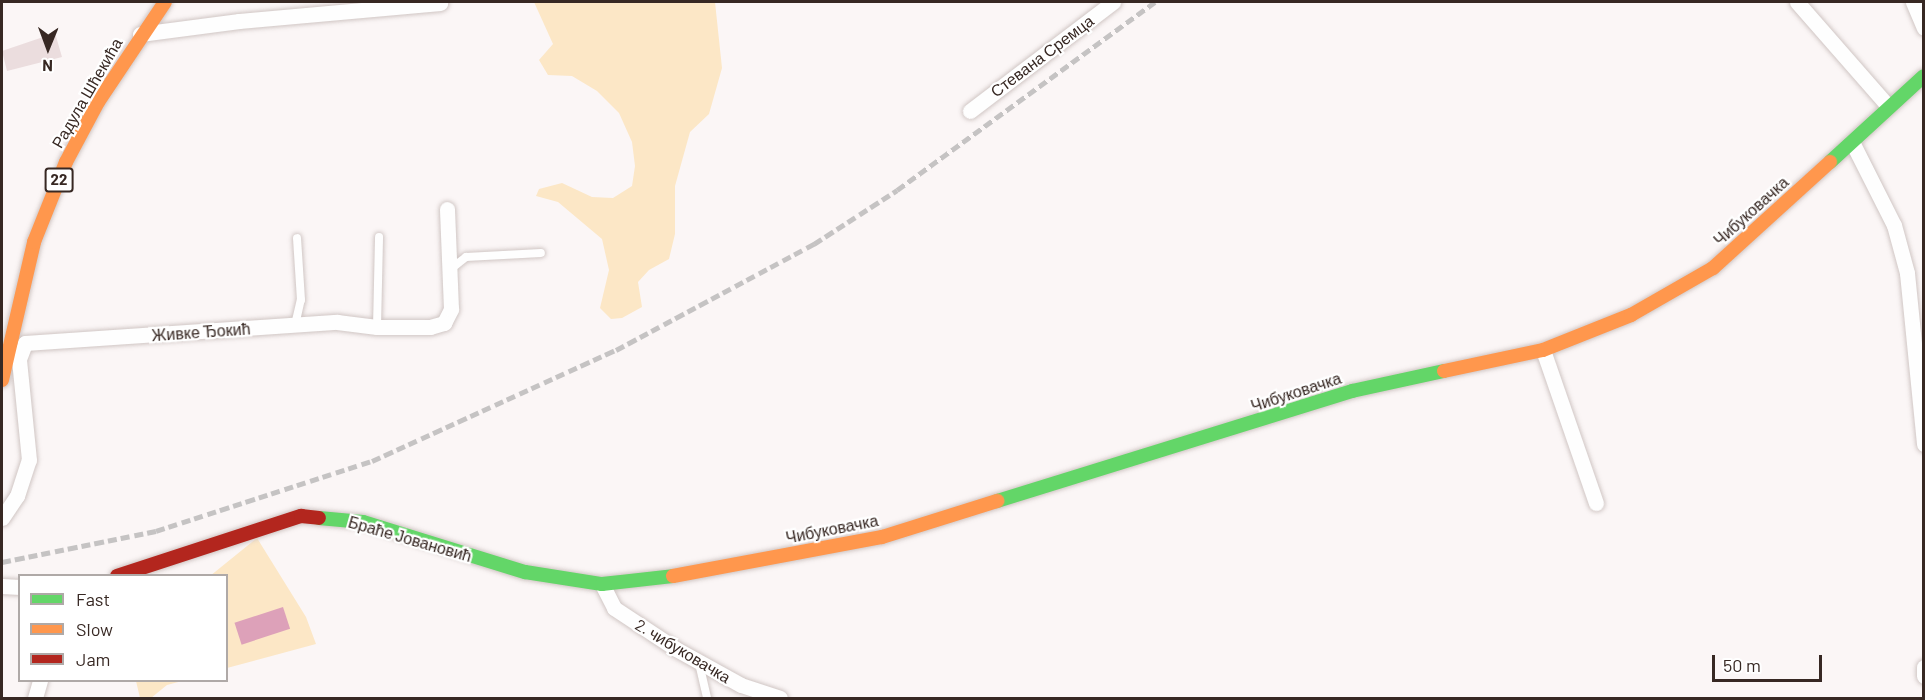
<!DOCTYPE html>
<html>
<head>
<meta charset="utf-8">
<style>
	body { margin:0 }
	#map { position:relative; width:1925px; height:700px; overflow:hidden; background:#fbf6f6; font-family:Barlow,sans-serif }
	div>[style] { position:absolute }
	[style*='--x'] { left:calc(var(--x)*1px); top:calc(var(--y)*1px); width:calc(var(--w)*1px); rotate:calc(var(--a)*1deg) }
	.green>* { inset:0; background:#fce7c6 }
	.water>* { inset:0; background:#dda1b9; transform-origin:0 0 }
	.building>* { inset:0; background:#ebddde }
	.roads { filter:drop-shadow(0 0 2px #d0c6c4) drop-shadow(0 0 2px #d0c6c4) }
	.lane>* { height:8px; margin:-4px; padding:0 4px; transform-origin:4px; border-radius:4px; background:#fefefe }
	.street>* { height:15px; margin:-7.5px; padding:0 7.5px; transform-origin:7.5px; border-radius:7.5px; background:#fefefe }
	.fast>* { height:14px; margin:-7px; padding:0 7px; transform-origin:7px; border-radius:7px; background:#63d668 }
	.slow>* { height:14px; margin:-7px; padding:0 7px; transform-origin:7px; border-radius:7px; background:#ff974d }
	.jam>* { height:14px; margin:-7px; padding:0 7px; transform-origin:7px; border-radius:7px; background:#b3261e }
	.rail>* { height:4.5px; margin-top:-2.25px; transform-origin:0; background:repeating-linear-gradient(90deg,#c5c3c3 0 9px,transparent 0 13.5px) }
	span { translate:-50% -50%; white-space:nowrap; text-align:center; line-height:1.15; -webkit-text-stroke:4.5px #fff; paint-order:stroke }
	.shield-label span { padding:2px 4px; background:#fff; border:2px solid; border-radius:4px; -webkit-text-stroke-width:0 }
	.shield-label { font-size:15px; color:#372823; font-weight:700 }
	.street-label { font-size:16px; color:#372823 }
	.frame { position:absolute; inset:0; border:3px solid #372823; pointer-events:none }
	.legend { position:absolute; left:18px; top:574px; width:210px; height:108px; box-sizing:border-box; background:#fff; border:2px solid #afa9a7; margin:0; padding:8px 10px; list-style:none; font-size:18px; color:#372823 }
	.legend li { display:flex; align-items:center; gap:12px; height:30px }
	.legend b { width:30px; border:2px solid #afa9a7 }
	.north { position:absolute; left:18px; top:18px; width:60px; height:60px; -webkit-text-stroke:4px #fff; paint-order:stroke; rotate:181deg; font-size:16px; font-weight:700; line-height:24px; text-align:center; color:#372823 }
	.north::after { content:''; display:block; margin:auto; width:21px; height:27px; background:#372823; clip-path:polygon(50% 0,100% 100%,50% 72%,0 100%) }
	.scale { position:absolute; left:1712px; top:655px; width:110px; height:27px; box-sizing:border-box; border:3px solid #372823; border-top:0; padding-left:8px; font-size:18px; line-height:21px; white-space:nowrap; color:#372823; -webkit-text-stroke:4px #fff; paint-order:stroke }
</style>
</head>
<body>
<div id="map">
	<div class="green">
		<div style="clip-path:polygon(534px 2px,715px 2px,722px 68px,709px 114px,690px 132px,675px 186px,675px 234px,669px 259px,649px 270px,638px 282px,642px 307px,622px 318px,611px 319px,600px 308px,609px 270px,602px 239px,558px 202px,536px 196px,539px 189px,562px 183px,592px 197px,613px 198px,632px 186px,635px 166px,632px 142px,619px 113px,597px 91px,572px 76px,548px 75px,539px 60px,553px 44px)"></div>
		<div style="clip-path:polygon(257px 538px,306px 617px,316px 644px,227px 668px,226px 576px,210px 576px)"></div>
		<div style="clip-path:polygon(136px 681px,136px 680px,182px 681px,167px 685px,151px 698px,140px 698px)"></div>
	</div>
	<div class="water">
		<div style="left:283px;top:607px;width:23px;height:51px;rotate:72deg"></div>
	</div>
	<div class="building">
		<div style="clip-path:polygon(55px 33px,62px 57px,7px 71px,2px 51px)"></div>
	</div>
	<div class="roads">
		<div class="lane">
			<div style="--x:452;--y:268;--w:18;--a:-38"></div>
			<div style="--x:466;--y:257;--w:75;--a:-3.1"></div>
			<div style="--x:295;--y:325;--w:26;--a:-77"></div>
			<div style="--x:301;--y:300;--w:62;--a:-93.7"></div>
			<div style="--x:377;--y:327;--w:90;--a:-88.7"></div>
			<div style="--x:699;--y:663;--w:36;--a:77"></div>
		</div>
		<div class="street">
			<div style="--x:1797;--y:2;--w:138;--a:48.8"></div>
			<div style="--x:1913;--y:2;--w:28;--a:67"></div>
			<div style="--x:140;--y:34;--w:100;--a:-7.5"></div>
			<div style="--x:239;--y:21;--w:202;--a:-5.1"></div>
			<div style="--x:970;--y:111;--w:180;--a:-37.3"></div>
			<div style="--x:1852;--y:142;--w:93;--a:63.2"></div>
			<div style="--x:1894;--y:225;--w:50;--a:74.8"></div>
			<div style="--x:1907;--y:273;--w:172;--a:84.3"></div>
			<div style="--x:1543;--y:350;--w:162;--a:70.9"></div>
			<div style="--x:2;--y:518;--w:27;--a:-56"></div>
			<div style="--x:17;--y:496;--w:38;--a:-72"></div>
			<div style="--x:29;--y:460;--w:101;--a:-95.7"></div>
			<div style="--x:19;--y:359;--w:17;--a:-69"></div>
			<div style="--x:25;--y:343;--w:313;--a:-3.9"></div>
			<div style="--x:337;--y:322;--w:40;--a:7.1"></div>
			<div style="--x:377;--y:327;--w:53;--a:0"></div>
			<div style="--x:430;--y:327;--w:15;--a:-16"></div>
			<div style="--x:444;--y:323;--w:16;--a:-63"></div>
			<div style="--x:451;--y:309;--w:100;--a:-92.3"></div>
			<div style="--x:602;--y:584;--w:27;--a:63"></div>
			<div style="--x:614;--y:608;--w:74;--a:33.5"></div>
			<div style="--x:676;--y:649;--w:74;--a:29"></div>
			<div style="--x:741;--y:685;--w:41;--a:18.4"></div>
			<div style="--x:2;--y:586;--w:18;--a:3"></div>
			<div style="--x:1924;--y:667;--w:9;--a:90"></div>
			<div style="--x:35;--y:698;--w:19;--a:-74"></div>
		</div>
		<div class="fast">
			<div style="--x:1830;--y:162;--w:127;--a:-42.5"></div>
			<div style="--x:997;--y:501;--w:372;--a:-17.2"></div>
			<div style="--x:1352;--y:391;--w:94;--a:-12.3"></div>
			<div style="--x:319;--y:518;--w:44;--a:5.2"></div>
			<div style="--x:363;--y:522;--w:170;--a:17.2"></div>
			<div style="--x:525;--y:572;--w:78;--a:8.9"></div>
			<div style="--x:602;--y:584;--w:71;--a:-6.4"></div>
		</div>
		<div class="slow">
			<div style="--x:1444;--y:371;--w:101;--a:-12"></div>
			<div style="--x:1543;--y:350;--w:95;--a:-21.7"></div>
			<div style="--x:1631;--y:315;--w:95;--a:-29.8"></div>
			<div style="--x:1713;--y:268;--w:158;--a:-42.2"></div>
			<div style="--x:2;--y:380;--w:142;--a:-76.9"></div>
			<div style="--x:34;--y:242;--w:86;--a:-68.2"></div>
			<div style="--x:66;--y:162;--w:68;--a:-61.9"></div>
			<div style="--x:98;--y:102;--w:120;--a:-56.2"></div>
			<div style="--x:673;--y:576;--w:213;--a:-10.6"></div>
			<div style="--x:882;--y:537;--w:121;--a:-17.4"></div>
		</div>
		<div class="jam">
			<div style="--x:117;--y:576;--w:194;--a:-18.1"></div>
			<div style="--x:301;--y:516;--w:18;--a:6"></div>
		</div>
	</div>
	<div class="rail">
		<div style="--x:2;--y:562;--w:157;--a:-11.4"></div>
		<div style="--x:156;--y:531;--w:227;--a:-18"></div>
		<div style="--x:372;--y:461;--w:268;--a:-24.5"></div>
		<div style="--x:616;--y:350;--w:225;--a:-28.2"></div>
		<div style="--x:814;--y:244;--w:99;--a:-33"></div>
		<div style="--x:897;--y:190;--w:319;--a:-36.1"></div>
	</div>
	<div class="shield-label">
		<span style="left:59px;top:180px">22</span>
	</div>
	<div class="street-label">
		<span style="left:1042px;top:56px;rotate:-37deg">Стевана Сремца</span>
		<span style="left:87px;top:93px;rotate:-60deg">Радула Шћекића</span>
		<span style="left:1751px;top:211px;rotate:-42deg">Чибуковачка</span>
		<span style="left:201px;top:332px;rotate:-4deg">Живке Ђокић</span>
		<span style="left:1296px;top:392px;rotate:-18deg">Чибуковачка</span>
		<span style="left:832px;top:529px;rotate:-11deg">Чибуковачка</span>
		<span style="left:410px;top:539px;rotate:16deg">Браће Јовановић</span>
		<span style="left:683px;top:651px;rotate:31deg">2. чибуковачка</span>
	</div>
	<div class="frame"></div>
	<ul class="legend">
	<li><b style="height:8px;background:#63d668"></b>Fast</li>
	<li><b style="height:8px;background:#ff974d"></b>Slow</li>
	<li><b style="height:8px;background:#b3261e"></b>Jam</li>
	</ul>
	<div class="north">N</div>
	<div class="scale">50 m</div>
</div>
</body>
</html>
